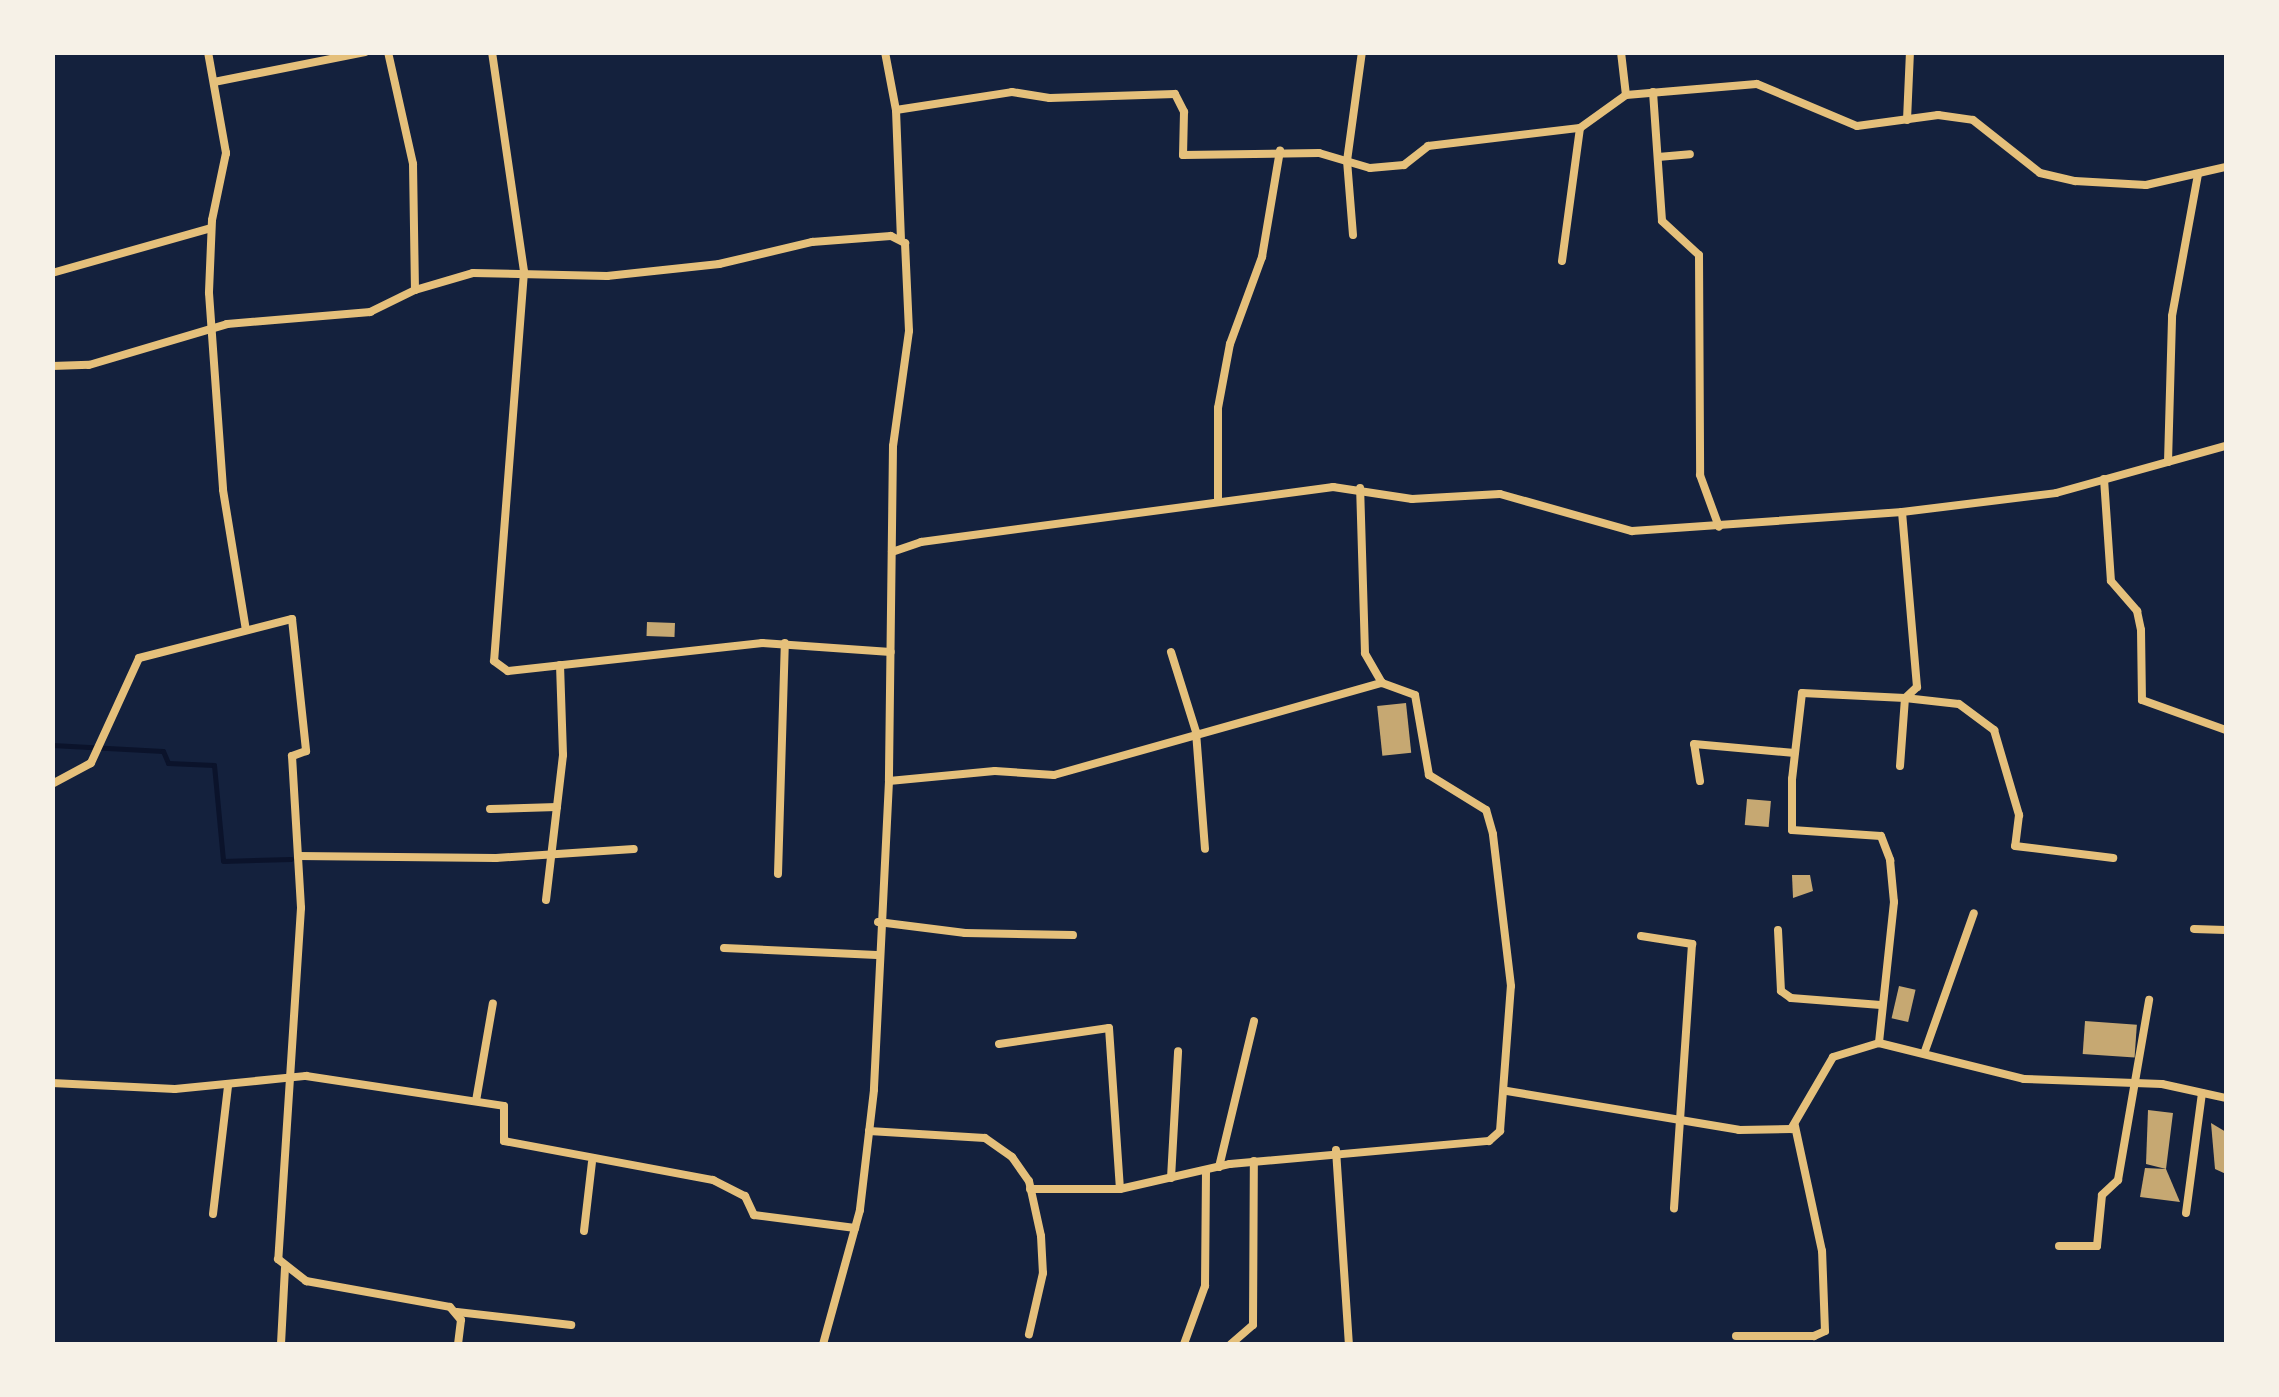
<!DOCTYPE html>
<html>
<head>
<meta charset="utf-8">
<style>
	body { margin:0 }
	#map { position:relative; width:2279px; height:1397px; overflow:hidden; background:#14213d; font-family:Karla,sans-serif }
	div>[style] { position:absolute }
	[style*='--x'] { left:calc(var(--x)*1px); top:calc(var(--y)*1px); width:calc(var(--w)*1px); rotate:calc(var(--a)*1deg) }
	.stream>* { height:5px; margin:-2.5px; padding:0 2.5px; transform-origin:2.5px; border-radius:2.5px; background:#0b132b }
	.building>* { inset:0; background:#c6a872; transform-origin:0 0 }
	.minor>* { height:8px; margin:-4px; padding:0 4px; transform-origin:4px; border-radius:4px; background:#e5c07b }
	span { translate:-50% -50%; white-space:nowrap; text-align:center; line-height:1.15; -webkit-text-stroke:8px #f6f1e7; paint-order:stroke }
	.frame { position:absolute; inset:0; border:55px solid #f6f1e7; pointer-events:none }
</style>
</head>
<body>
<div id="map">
	<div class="stream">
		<div style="--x:52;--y:745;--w:111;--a:3.1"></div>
		<div style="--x:163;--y:751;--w:13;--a:67"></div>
		<div style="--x:168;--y:763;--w:46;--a:2.5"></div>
		<div style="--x:214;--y:765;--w:96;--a:84.6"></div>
		<div style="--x:223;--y:861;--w:68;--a:-1.7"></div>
	</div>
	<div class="building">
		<div style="left:647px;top:622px;width:28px;height:14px;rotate:2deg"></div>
		<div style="left:1406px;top:703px;width:50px;height:29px;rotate:84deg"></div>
		<div style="left:1747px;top:799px;width:24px;height:26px;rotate:5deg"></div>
		<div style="clip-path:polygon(1792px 875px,1810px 875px,1813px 891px,1793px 898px)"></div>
		<div style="left:1899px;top:986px;width:17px;height:33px;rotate:13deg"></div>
		<div style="left:2085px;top:1021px;width:52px;height:33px;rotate:4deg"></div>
		<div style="clip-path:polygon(2148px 1110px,2173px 1113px,2166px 1169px,2146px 1164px)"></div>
		<div style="clip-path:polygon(2211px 1123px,2226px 1132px,2226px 1174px,2215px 1169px)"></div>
		<div style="clip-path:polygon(2145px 1168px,2166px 1169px,2180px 1202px,2140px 1197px)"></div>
	</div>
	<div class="minor">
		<div style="--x:208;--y:52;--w:103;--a:79.9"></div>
		<div style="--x:226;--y:153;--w:68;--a:101.8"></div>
		<div style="--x:212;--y:220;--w:73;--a:92.4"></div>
		<div style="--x:209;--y:293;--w:197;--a:85.9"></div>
		<div style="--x:223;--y:490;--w:142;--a:80.7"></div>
		<div style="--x:388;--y:52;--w:115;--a:77.4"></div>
		<div style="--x:413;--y:164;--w:126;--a:89.1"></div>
		<div style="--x:492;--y:52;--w:222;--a:81.7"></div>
		<div style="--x:524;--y:272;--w:390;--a:94.4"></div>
		<div style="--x:494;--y:661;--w:17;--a:36"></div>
		<div style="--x:508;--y:671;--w:256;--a:-6.3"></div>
		<div style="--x:762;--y:643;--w:129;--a:4"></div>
		<div style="--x:885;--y:52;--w:59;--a:79.3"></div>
		<div style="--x:896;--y:110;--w:128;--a:87.8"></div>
		<div style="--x:1621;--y:52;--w:43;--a:83.4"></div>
		<div style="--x:214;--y:82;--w:154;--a:-11.2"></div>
		<div style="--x:1653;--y:92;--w:129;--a:86"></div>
		<div style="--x:1662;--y:221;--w:50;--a:42.6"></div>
		<div style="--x:1699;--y:255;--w:220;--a:89.7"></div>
		<div style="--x:1700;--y:475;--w:55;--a:69.9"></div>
		<div style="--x:896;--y:110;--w:117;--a:-8.8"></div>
		<div style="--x:1012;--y:92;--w:38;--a:9"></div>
		<div style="--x:1050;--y:98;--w:125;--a:-1.8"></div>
		<div style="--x:1175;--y:94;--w:20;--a:63"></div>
		<div style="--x:1184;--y:112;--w:43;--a:91.3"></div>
		<div style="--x:1183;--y:155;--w:136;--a:-0.8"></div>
		<div style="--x:1319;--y:153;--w:53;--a:16.4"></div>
		<div style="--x:1370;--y:168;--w:34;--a:-5"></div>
		<div style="--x:1404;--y:165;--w:31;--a:-38"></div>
		<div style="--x:1428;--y:146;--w:153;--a:-6.8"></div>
		<div style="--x:1580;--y:128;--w:57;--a:-35.7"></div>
		<div style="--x:1626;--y:95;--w:131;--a:-4.8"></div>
		<div style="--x:1757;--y:84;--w:108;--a:22.8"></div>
		<div style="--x:1857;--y:126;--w:82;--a:-7.7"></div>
		<div style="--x:1938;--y:115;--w:35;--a:8"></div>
		<div style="--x:1973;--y:120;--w:85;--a:38.3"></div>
		<div style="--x:2040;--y:173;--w:36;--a:13"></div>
		<div style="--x:2075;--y:181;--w:71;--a:3.2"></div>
		<div style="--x:2146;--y:185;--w:82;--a:-12.7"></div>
		<div style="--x:1907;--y:120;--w:68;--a:-87.5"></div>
		<div style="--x:1658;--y:157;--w:32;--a:-5"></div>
		<div style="--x:1353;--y:235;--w:74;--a:-94.6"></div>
		<div style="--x:1347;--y:161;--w:110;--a:-82.2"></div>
		<div style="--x:1562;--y:261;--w:134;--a:-82.3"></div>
		<div style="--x:52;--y:273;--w:165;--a:-15.8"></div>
		<div style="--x:52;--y:366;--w:37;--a:-2"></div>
		<div style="--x:89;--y:365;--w:144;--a:-16.5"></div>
		<div style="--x:227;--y:324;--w:144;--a:-4.8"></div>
		<div style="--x:370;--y:312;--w:50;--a:-26.1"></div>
		<div style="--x:415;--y:290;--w:60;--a:-16.3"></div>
		<div style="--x:473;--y:273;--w:134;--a:1.3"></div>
		<div style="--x:607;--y:276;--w:113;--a:-6.1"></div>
		<div style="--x:719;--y:264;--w:96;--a:-13.3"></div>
		<div style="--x:812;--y:242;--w:79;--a:-4.3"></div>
		<div style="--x:891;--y:236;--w:16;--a:27"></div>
		<div style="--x:905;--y:243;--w:88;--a:87.4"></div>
		<div style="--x:909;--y:331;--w:116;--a:97.9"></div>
		<div style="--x:893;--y:446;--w:335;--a:90.7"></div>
		<div style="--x:889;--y:781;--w:309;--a:92.8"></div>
		<div style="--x:874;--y:1090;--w:121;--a:96.7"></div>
		<div style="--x:860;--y:1210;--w:139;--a:105.4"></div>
		<div style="--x:2168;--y:462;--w:146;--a:-88.4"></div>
		<div style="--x:2172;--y:316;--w:144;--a:-79.6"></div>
		<div style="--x:2104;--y:479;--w:102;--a:86.1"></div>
		<div style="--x:2111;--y:581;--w:40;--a:49"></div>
		<div style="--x:2137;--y:611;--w:19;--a:78"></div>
		<div style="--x:2141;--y:630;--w:70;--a:89.2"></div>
		<div style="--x:2142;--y:700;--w:89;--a:19.7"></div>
		<div style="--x:1218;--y:499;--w:91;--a:-90"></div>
		<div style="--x:1218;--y:408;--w:65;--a:-79.4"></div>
		<div style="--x:1230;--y:344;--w:93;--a:-69.8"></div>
		<div style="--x:1262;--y:257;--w:108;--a:-80.4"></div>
		<div style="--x:1902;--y:512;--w:155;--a:-7"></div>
		<div style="--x:2056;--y:493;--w:176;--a:-15.5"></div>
		<div style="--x:892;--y:552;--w:31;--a:-19"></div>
		<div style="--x:921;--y:542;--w:416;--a:-7.6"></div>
		<div style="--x:1333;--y:487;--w:80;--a:8.6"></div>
		<div style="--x:1412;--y:499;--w:88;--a:-3.3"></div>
		<div style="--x:1500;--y:494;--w:137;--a:15.7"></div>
		<div style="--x:1632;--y:531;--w:271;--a:-4"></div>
		<div style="--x:1902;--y:512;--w:176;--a:85.1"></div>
		<div style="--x:1917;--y:687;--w:16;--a:137"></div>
		<div style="--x:1905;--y:698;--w:103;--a:-177.2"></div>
		<div style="--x:1802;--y:693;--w:87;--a:96.6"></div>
		<div style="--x:1792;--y:779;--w:51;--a:90"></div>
		<div style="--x:1792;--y:830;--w:89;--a:3.9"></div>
		<div style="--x:1881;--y:836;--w:26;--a:69"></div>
		<div style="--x:1890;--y:860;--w:42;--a:84.6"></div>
		<div style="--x:1894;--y:902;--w:142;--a:96.1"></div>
		<div style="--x:1879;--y:1043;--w:149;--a:13.9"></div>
		<div style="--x:2024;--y:1079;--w:138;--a:2.1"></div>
		<div style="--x:2162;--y:1084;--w:66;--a:12.3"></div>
		<div style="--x:1171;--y:652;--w:84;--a:72.6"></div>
		<div style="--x:1196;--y:732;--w:117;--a:85.6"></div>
		<div style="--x:1900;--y:766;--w:68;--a:-85.8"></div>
		<div style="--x:1905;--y:698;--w:54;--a:6.3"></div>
		<div style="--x:1959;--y:704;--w:44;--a:36.6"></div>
		<div style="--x:1994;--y:730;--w:89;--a:73.6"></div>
		<div style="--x:2019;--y:815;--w:31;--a:97"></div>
		<div style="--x:2015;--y:846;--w:99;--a:7"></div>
		<div style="--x:889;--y:781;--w:106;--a:-5.4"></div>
		<div style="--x:995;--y:771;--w:59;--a:3.9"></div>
		<div style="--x:1054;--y:775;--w:341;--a:-15.7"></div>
		<div style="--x:1700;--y:781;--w:37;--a:-99"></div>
		<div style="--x:1694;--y:744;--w:101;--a:5.1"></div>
		<div style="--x:52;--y:784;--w:44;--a:-28.3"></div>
		<div style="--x:91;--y:763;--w:115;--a:-65.4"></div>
		<div style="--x:139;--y:658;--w:158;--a:-14.3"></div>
		<div style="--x:292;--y:619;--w:133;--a:83.9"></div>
		<div style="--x:306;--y:751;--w:15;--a:160"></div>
		<div style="--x:292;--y:756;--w:152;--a:86.6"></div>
		<div style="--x:301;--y:908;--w:352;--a:93.7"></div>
		<div style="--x:278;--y:1259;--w:36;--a:38"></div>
		<div style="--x:306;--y:1281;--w:146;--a:10.2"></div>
		<div style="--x:450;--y:1307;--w:17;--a:50"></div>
		<div style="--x:461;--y:1320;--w:24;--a:97"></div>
		<div style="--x:490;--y:809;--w:67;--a:-1.7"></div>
		<div style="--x:298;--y:856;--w:198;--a:0.6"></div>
		<div style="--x:496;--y:858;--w:138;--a:-3.7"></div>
		<div style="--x:778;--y:874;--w:231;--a:-88.3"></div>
		<div style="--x:546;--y:900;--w:146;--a:-83.3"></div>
		<div style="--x:563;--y:755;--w:90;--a:-91.9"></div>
		<div style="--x:878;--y:922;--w:88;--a:7.2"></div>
		<div style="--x:965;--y:933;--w:108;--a:1.1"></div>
		<div style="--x:2194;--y:929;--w:32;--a:2"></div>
		<div style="--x:1778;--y:930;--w:61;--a:87.2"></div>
		<div style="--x:1781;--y:991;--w:12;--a:35"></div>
		<div style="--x:1791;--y:998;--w:90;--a:4.4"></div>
		<div style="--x:1641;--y:936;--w:52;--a:8.9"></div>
		<div style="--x:1692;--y:944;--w:265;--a:93.9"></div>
		<div style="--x:724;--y:948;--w:153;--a:2.6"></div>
		<div style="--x:999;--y:1044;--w:111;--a:-8.3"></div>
		<div style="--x:1109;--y:1028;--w:161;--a:86.1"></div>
		<div style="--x:1925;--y:1051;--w:146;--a:-70.5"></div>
		<div style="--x:52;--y:1083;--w:123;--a:2.8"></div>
		<div style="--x:175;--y:1089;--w:132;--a:-5.7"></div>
		<div style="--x:306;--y:1076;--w:200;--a:8.6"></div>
		<div style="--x:504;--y:1106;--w:35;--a:90"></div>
		<div style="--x:504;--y:1141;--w:213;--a:10.6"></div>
		<div style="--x:713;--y:1180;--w:36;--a:27"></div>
		<div style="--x:745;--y:1196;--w:21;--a:65"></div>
		<div style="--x:754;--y:1215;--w:102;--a:7.3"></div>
		<div style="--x:1507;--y:1091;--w:235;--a:9.5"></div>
		<div style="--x:1739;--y:1130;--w:52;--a:-1.1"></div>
		<div style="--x:1791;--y:1129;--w:83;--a:-59.7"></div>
		<div style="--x:1833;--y:1057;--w:48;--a:-16.9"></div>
		<div style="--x:476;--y:1101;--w:99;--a:-80.2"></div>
		<div style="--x:869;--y:1131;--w:116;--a:3.5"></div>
		<div style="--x:985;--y:1138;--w:33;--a:35"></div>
		<div style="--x:1012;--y:1157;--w:29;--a:55"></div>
		<div style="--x:1029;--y:1181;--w:56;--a:77.7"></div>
		<div style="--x:1041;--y:1236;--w:37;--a:87"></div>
		<div style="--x:1043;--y:1273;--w:63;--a:102.9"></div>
		<div style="--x:1336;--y:1150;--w:194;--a:86.2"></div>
		<div style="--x:1219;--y:1167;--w:150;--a:-76.5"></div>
		<div style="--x:1171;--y:1178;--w:127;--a:-86.8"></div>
		<div style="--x:1030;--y:1189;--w:90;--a:0"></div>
		<div style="--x:1120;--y:1189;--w:113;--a:-12.8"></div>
		<div style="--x:1230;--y:1164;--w:260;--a:-5.1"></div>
		<div style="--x:1489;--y:1141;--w:15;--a:-42"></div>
		<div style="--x:1500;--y:1131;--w:145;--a:-85.7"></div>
		<div style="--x:1511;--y:986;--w:153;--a:-96.8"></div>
		<div style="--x:1493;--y:834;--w:25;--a:-106"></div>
		<div style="--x:1486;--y:810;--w:67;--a:-148.4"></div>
		<div style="--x:1429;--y:775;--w:81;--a:-99.9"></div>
		<div style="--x:1415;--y:695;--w:35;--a:-160"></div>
		<div style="--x:1382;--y:683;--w:34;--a:-120"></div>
		<div style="--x:1365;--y:653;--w:165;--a:-91.7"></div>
		<div style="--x:2186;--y:1213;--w:121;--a:-82.4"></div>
		<div style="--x:213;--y:1214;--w:129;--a:-83.3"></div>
		<div style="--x:584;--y:1231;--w:69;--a:-83.4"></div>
		<div style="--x:2059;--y:1246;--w:38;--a:0"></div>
		<div style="--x:2097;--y:1246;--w:51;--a:-84.4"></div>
		<div style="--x:2102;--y:1195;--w:22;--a:-43"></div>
		<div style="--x:2118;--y:1180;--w:183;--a:-80.2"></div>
		<div style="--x:457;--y:1312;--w:115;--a:6.5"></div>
		<div style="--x:1736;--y:1336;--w:78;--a:0"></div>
		<div style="--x:1814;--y:1336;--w:12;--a:-24"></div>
		<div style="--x:1825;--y:1331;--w:80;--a:-92.1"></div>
		<div style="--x:1822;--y:1251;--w:128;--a:-102.2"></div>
		<div style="--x:281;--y:1344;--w:76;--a:-87"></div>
		<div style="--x:1184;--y:1344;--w:62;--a:-70.1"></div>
		<div style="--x:1205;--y:1286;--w:116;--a:-89.5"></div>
		<div style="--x:1231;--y:1344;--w:29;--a:-41"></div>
		<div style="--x:1253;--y:1325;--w:164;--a:-89.7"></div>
	</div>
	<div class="frame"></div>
</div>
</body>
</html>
